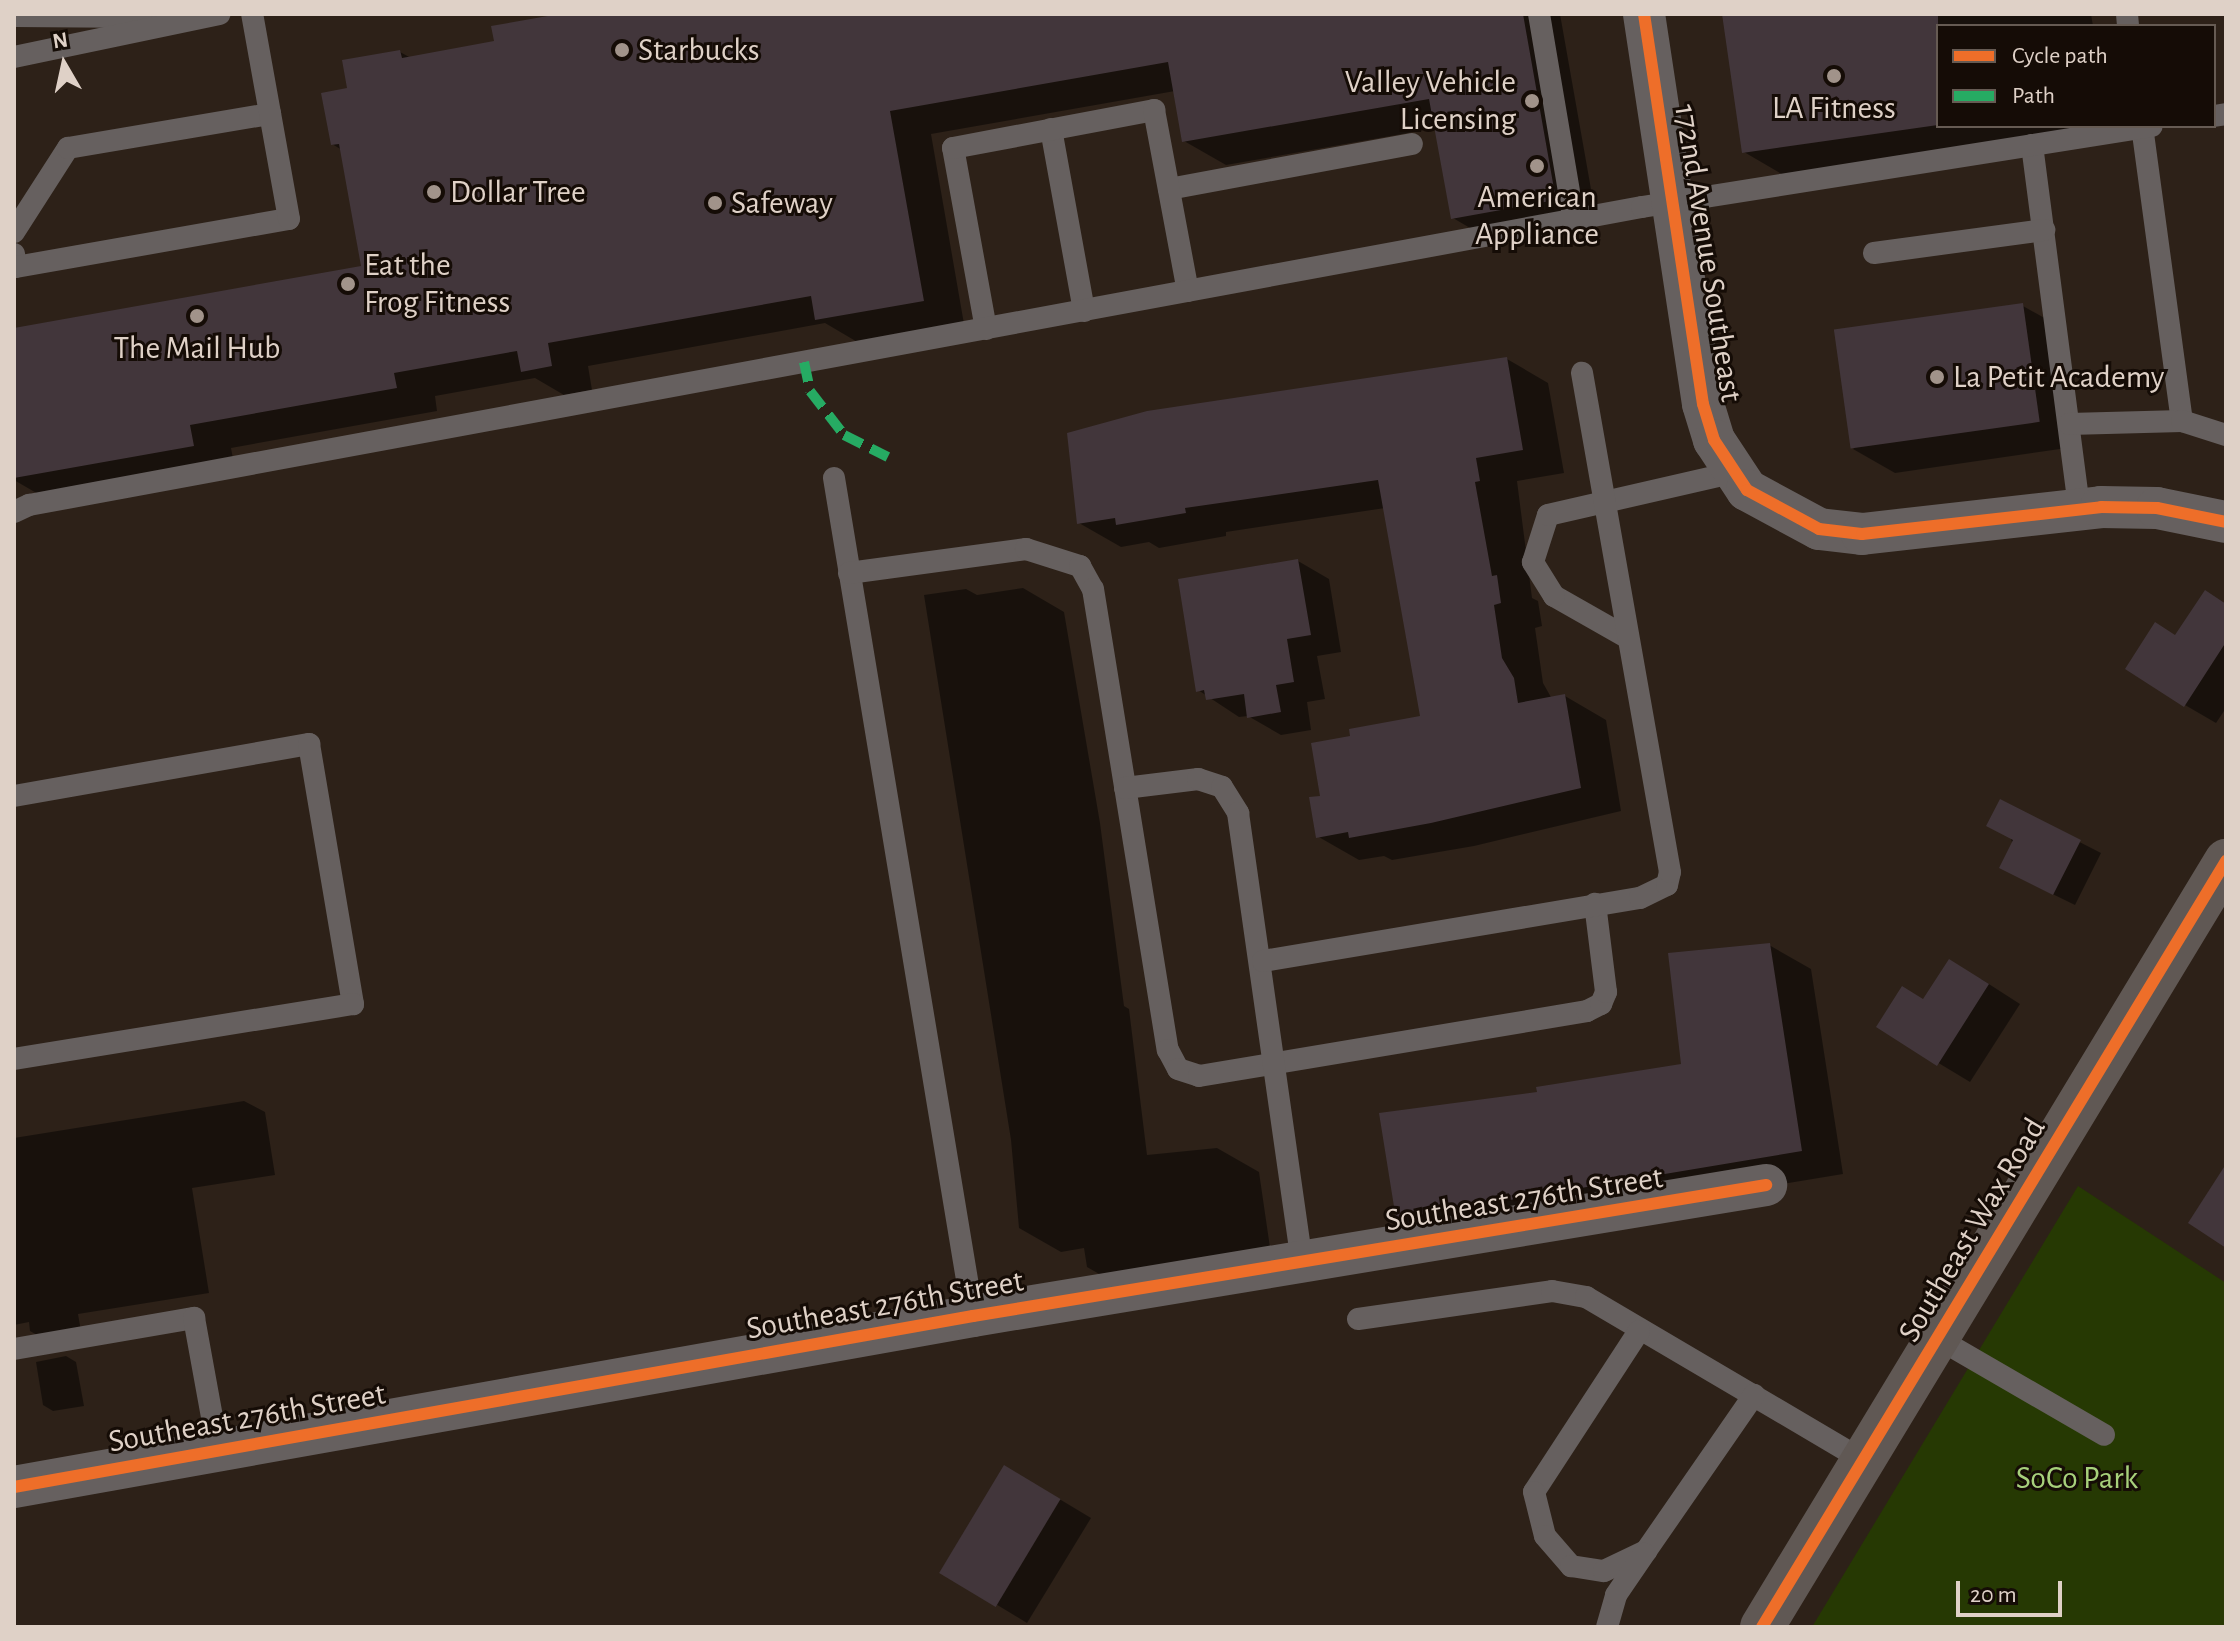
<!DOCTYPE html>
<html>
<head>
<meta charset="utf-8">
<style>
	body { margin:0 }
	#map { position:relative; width:2240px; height:1641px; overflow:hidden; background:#2d2118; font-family:"Alegreya Sans",sans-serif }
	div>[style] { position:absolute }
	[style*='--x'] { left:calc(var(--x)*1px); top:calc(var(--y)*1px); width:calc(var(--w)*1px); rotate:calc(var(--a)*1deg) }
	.green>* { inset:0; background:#263903 }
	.shadow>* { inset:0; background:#0007 }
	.building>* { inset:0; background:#42363b; transform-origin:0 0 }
	.lane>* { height:22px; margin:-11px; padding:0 11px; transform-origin:11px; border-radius:11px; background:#66605f }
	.street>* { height:42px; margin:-21px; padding:0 21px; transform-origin:21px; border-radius:21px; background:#66605f }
	.secondary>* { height:44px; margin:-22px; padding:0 22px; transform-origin:22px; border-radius:22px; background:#605854 }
	.quiet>* { height:10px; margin-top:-5px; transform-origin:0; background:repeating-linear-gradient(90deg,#26ab63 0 20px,transparent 0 30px) }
	.cycleway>* { height:12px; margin:-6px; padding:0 6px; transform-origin:6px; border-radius:6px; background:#ee6e29 }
	.dots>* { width:22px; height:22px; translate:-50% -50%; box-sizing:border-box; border:4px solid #150c06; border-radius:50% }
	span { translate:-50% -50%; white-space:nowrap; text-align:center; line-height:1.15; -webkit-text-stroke:6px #150c06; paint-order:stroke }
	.poi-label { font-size:32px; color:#dfd1c7 }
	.left { translate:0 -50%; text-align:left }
	.right { translate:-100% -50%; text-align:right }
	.street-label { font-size:32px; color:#dfd1c7 }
	.park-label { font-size:32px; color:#a7d17b }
	.frame { position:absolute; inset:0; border:16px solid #dfd1c7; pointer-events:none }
	.legend { position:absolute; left:1936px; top:24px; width:280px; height:104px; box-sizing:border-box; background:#150c06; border:2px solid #665b53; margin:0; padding:10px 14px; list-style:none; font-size:24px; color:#dfd1c7 }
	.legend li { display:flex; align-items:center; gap:16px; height:40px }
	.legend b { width:40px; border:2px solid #665b53 }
	.north { position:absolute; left:24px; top:24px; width:80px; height:80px; -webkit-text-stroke:6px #150c06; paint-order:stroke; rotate:351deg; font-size:22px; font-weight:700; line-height:32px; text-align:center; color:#dfd1c7 }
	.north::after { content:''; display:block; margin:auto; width:28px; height:36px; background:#dfd1c7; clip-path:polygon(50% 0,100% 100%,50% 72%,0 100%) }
	.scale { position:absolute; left:1956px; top:1581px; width:106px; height:36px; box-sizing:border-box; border:4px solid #dfd1c7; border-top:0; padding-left:10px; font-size:24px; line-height:28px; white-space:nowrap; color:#dfd1c7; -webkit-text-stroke:6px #150c06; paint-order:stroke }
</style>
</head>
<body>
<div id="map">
	<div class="green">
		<div style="clip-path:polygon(2078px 1186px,2226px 1283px,2226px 1627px,1812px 1627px)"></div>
	</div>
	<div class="shadow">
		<div style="clip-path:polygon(571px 14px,1560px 14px,1597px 223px,1494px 242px,1453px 218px,1436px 128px,1226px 165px,1184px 141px,1175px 91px,931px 134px,964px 324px,859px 343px,825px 323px,588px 366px,592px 390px,564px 395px,535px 378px,435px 396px,437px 411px,231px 448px,235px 469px,52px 502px,14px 480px,14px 337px,363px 268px,342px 150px,332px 144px,349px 89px,400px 52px,411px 58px,496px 43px)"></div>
		<div style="clip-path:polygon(1726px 14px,2091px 14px,2093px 26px,1938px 26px,1938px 126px,2107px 126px,1785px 176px,1744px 152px)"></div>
		<div style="clip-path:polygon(2023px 306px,2064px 329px,2081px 446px,1895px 473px,1853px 449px)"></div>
		<div style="clip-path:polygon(1507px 359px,1548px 383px,1564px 473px,1517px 481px,1532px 598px,1538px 601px,1542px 626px,1535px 628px,1543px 683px,1552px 699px,1565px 696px,1606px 720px,1621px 811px,1474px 846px,1392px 860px,1384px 856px,1359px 860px,1317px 836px,1322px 797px,1352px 738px,1422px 718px,1385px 508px,1226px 532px,1226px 536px,1159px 548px,1149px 542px,1121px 547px,1079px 523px)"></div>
		<div style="clip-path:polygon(1298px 561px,1329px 579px,1341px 652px,1317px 656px,1325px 699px,1307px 702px,1311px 730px,1281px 735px,1248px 716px,1239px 717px,1198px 690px)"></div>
		<div style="clip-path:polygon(1023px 588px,1064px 612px,1100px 823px,1124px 1006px,1129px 1009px,1147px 1155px,1217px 1148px,1259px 1172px,1273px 1268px,1129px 1291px,1087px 1267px,1084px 1248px,1061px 1252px,1019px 1228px,1011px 1140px,924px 595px,966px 589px,977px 595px)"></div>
		<div style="clip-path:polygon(2226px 604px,2226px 708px,2216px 723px,2185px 705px,2177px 636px)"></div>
		<div style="clip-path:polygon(2001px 802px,2101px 853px,2075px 905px,2022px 879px)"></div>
		<div style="clip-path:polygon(1769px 945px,1811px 969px,1843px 1174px,1439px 1241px,1398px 1218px,1683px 1065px)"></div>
		<div style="clip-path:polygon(1981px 979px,2020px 1004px,1970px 1082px,1879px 1027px,1924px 1001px)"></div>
		<div style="clip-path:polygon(244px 1101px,265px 1112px,275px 1175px,192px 1188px,209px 1293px,78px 1314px,82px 1337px,51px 1343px,30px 1331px,29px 1322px,14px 1325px,14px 1138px)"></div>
		<div style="clip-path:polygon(66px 1356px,76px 1362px,84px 1406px,53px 1411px,43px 1405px,36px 1362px)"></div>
		<div style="clip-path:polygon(1036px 1485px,1091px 1518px,1027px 1623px,941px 1571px)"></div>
	</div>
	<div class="building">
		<div style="clip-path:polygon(559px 14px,1523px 14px,1556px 200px,1451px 219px,1429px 99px,1182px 142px,1168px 62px,890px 111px,924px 301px,815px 320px,811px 296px,548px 343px,552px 366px,521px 372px,517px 351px,394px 373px,397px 388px,190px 425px,194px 446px,14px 478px,14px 328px,361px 266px,339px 144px,331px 145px,321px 93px,347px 88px,342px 60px,400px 50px,402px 58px,494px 41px,491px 26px)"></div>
		<div style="clip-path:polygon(1722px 14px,1938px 14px,1938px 125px,1742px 153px)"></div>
		<div style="left:2023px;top:303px;width:120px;height:191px;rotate:82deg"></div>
		<div style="clip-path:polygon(1507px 357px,1523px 450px,1476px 458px,1480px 481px,1475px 482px,1492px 576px,1497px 575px,1501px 603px,1494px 605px,1502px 658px,1514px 678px,1518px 703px,1565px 694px,1581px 788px,1431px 823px,1349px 838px,1348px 832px,1316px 838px,1309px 797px,1320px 796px,1311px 743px,1350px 736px,1349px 729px,1420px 716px,1378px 480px,1185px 508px,1186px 513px,1116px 525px,1115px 518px,1077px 524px,1067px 433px,1147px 411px)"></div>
		<div style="clip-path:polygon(1298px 559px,1311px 635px,1287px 639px,1294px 682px,1276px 685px,1281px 712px,1247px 718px,1244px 694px,1206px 700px,1204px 690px,1196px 692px,1178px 579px)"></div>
		<div style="clip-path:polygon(2205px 590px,2226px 604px,2226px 642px,2184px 707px,2125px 669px,2155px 622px,2175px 635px)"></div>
		<div style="clip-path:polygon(2000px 799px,2081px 840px,2053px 895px,1999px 868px,2013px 840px,1986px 826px)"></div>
		<div style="clip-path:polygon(1770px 943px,1802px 1151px,1396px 1219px,1379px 1113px,1537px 1092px,1536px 1087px,1681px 1064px,1668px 953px)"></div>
		<div style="clip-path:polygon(1949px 959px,1989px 984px,1937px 1066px,1876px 1027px,1902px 986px,1923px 999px)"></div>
		<div style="clip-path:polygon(2226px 1164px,2226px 1248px,2188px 1223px)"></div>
		<div style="left:1004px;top:1465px;width:66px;height:126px;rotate:31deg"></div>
	</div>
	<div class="lane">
		<div style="--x:1539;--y:14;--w:209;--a:80.4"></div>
		<div style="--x:2127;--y:14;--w:12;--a:85"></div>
		<div style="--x:14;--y:16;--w:135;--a:0.4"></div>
		<div style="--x:14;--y:57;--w:210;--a:-11.8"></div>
		<div style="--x:2214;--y:116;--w:12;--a:-9"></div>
		<div style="--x:2142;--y:126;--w:298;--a:82.3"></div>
		<div style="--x:1051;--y:129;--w:185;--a:79.7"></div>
		<div style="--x:2032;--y:145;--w:366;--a:82.6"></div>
		<div style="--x:1169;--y:189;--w:247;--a:-10.5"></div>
		<div style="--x:14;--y:232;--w:100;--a:-57.3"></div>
		<div style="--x:68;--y:148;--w:205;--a:-9.6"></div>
		<div style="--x:1874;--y:253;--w:172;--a:-7.7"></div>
		<div style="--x:14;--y:254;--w:13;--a:81"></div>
		<div style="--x:16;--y:267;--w:277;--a:-10"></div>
		<div style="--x:289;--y:219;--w:208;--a:-100.2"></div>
		<div style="--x:986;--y:329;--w:184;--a:-100.3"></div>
		<div style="--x:953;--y:148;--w:205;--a:-10.7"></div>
		<div style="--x:1154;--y:110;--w:184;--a:79.4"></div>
		<div style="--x:2069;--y:424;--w:113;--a:-1.5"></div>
		<div style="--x:2182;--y:421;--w:46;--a:17.7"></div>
		<div style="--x:834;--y:478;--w:849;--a:80.58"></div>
		<div style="--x:14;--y:512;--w:17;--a:-25"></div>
		<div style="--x:29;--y:505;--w:1640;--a:-10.47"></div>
		<div style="--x:1642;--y:207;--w:516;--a:-9.02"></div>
		<div style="--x:849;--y:573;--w:179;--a:-7.7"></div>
		<div style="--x:1026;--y:549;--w:57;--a:17.5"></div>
		<div style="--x:1080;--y:566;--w:26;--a:61"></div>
		<div style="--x:1093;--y:589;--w:467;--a:80.8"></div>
		<div style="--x:1168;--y:1050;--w:21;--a:62"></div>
		<div style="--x:1178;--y:1069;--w:22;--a:18"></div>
		<div style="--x:1199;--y:1076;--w:393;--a:-9.5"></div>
		<div style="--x:1587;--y:1011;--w:16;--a:-27"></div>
		<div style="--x:1601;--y:1004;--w:13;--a:-67"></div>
		<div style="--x:1606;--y:992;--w:89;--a:-97.1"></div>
		<div style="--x:1628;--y:638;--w:85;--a:-150.4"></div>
		<div style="--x:1554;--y:596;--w:40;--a:-122"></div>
		<div style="--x:1533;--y:562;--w:49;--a:-72.3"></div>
		<div style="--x:1548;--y:515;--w:189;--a:-12.9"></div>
		<div style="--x:1125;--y:788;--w:74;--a:-7"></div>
		<div style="--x:1198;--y:779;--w:25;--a:18"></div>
		<div style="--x:1222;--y:787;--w:31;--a:58"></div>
		<div style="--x:1238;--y:813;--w:454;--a:81.9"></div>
		<div style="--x:14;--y:796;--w:300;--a:-10"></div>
		<div style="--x:309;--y:744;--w:264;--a:80.4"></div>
		<div style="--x:353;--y:1004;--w:343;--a:170.8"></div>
		<div style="--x:1263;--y:961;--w:382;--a:-9.5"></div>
		<div style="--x:1640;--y:898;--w:30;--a:-26"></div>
		<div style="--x:1667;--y:885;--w:13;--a:-77"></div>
		<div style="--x:1670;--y:872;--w:507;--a:-100"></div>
		<div style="--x:1358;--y:1319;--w:196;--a:-8.2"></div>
		<div style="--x:1552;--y:1291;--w:35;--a:10"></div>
		<div style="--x:1586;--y:1297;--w:321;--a:30.5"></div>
		<div style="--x:1639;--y:1331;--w:192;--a:123.1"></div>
		<div style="--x:1534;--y:1492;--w:45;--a:76"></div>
		<div style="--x:1545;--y:1536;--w:40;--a:49"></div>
		<div style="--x:1571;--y:1566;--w:33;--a:9"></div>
		<div style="--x:1604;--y:1571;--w:47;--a:-25.5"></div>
		<div style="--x:1646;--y:1551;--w:190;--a:-55.3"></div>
		<div style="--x:1937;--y:1338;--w:193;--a:30.1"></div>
		<div style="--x:14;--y:1349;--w:183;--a:-9.8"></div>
		<div style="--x:194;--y:1318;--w:134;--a:79.7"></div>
		<div style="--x:1607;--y:1627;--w:33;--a:-74"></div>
		<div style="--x:1616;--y:1595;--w:50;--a:-55.7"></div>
	</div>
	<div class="street">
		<div style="--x:1644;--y:14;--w:394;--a:81.4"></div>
		<div style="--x:1703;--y:404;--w:38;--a:73"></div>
		<div style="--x:1714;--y:440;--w:60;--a:56.6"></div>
		<div style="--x:1747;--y:490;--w:82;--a:28.4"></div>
		<div style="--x:1819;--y:529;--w:43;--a:6.6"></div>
		<div style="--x:1862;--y:534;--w:241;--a:-6.4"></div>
		<div style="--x:2101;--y:507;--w:56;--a:1"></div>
		<div style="--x:2157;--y:508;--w:70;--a:11.5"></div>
		<div style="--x:14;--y:1487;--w:974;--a:-10.11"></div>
		<div style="--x:973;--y:1316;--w:804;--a:-9.38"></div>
	</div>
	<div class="secondary">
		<div style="--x:1762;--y:1627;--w:896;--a:-58.79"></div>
	</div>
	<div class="quiet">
		<div style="--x:804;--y:362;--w:30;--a:78"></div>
		<div style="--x:810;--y:391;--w:56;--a:52.3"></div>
		<div style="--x:844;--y:435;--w:49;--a:26.6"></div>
	</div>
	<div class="cycleway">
		<div style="--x:1644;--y:14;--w:394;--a:81.4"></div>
		<div style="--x:1703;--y:404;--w:38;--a:73"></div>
		<div style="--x:1714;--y:440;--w:60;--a:56.6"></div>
		<div style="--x:1747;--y:490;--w:82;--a:28.4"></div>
		<div style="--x:1819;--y:529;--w:43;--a:6.6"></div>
		<div style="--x:1862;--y:534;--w:241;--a:-6.4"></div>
		<div style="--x:2101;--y:507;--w:56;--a:1"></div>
		<div style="--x:2157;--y:508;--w:70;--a:11.5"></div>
		<div style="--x:14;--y:1487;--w:974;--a:-10.11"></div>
		<div style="--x:973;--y:1316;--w:804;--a:-9.38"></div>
		<div style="--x:1762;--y:1627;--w:896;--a:-58.79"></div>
	</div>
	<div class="dots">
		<div style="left:622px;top:50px;background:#a1938a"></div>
		<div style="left:1834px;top:76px;background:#a1938a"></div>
		<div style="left:1532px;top:101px;background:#a1938a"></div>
		<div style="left:1537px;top:166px;background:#a1938a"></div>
		<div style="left:434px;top:192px;background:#a1938a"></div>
		<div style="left:715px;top:203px;background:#a1938a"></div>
		<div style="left:348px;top:284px;background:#a1938a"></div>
		<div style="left:197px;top:316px;background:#a1938a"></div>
		<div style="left:1937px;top:377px;background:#a1938a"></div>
	</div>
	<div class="poi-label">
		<span class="left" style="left:638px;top:50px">Starbucks</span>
		<span class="right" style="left:1516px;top:101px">Valley Vehicle<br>Licensing</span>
		<span style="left:1834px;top:108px">LA Fitness</span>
		<span class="left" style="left:450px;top:192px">Dollar Tree</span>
		<span style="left:1537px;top:216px">American<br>Appliance</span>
		<span class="left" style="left:731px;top:203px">Safeway</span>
		<span class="left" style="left:364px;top:284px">Eat the<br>Frog Fitness</span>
		<span style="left:197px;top:348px">The Mail Hub</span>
		<span class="left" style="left:1953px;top:377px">La Petit Academy</span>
	</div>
	<div class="street-label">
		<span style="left:1708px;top:253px;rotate:81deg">172nd Avenue Southeast</span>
		<span style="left:1524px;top:1199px;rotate:-9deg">Southeast 276th Street</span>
		<span style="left:1972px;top:1230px;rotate:-59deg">Southeast Wax Road</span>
		<span style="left:885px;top:1305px;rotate:-10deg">Southeast 276th Street</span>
		<span style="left:247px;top:1418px;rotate:-10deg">Southeast 276th Street</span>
	</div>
	<div class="park-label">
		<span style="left:2077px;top:1478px">SoCo Park</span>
	</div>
	<div class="frame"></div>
	<ul class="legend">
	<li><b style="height:10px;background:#ee6e29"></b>Cycle path</li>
	<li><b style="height:10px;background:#26ab63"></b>Path</li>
	</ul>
	<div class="north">N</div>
	<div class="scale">20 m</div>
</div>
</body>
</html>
